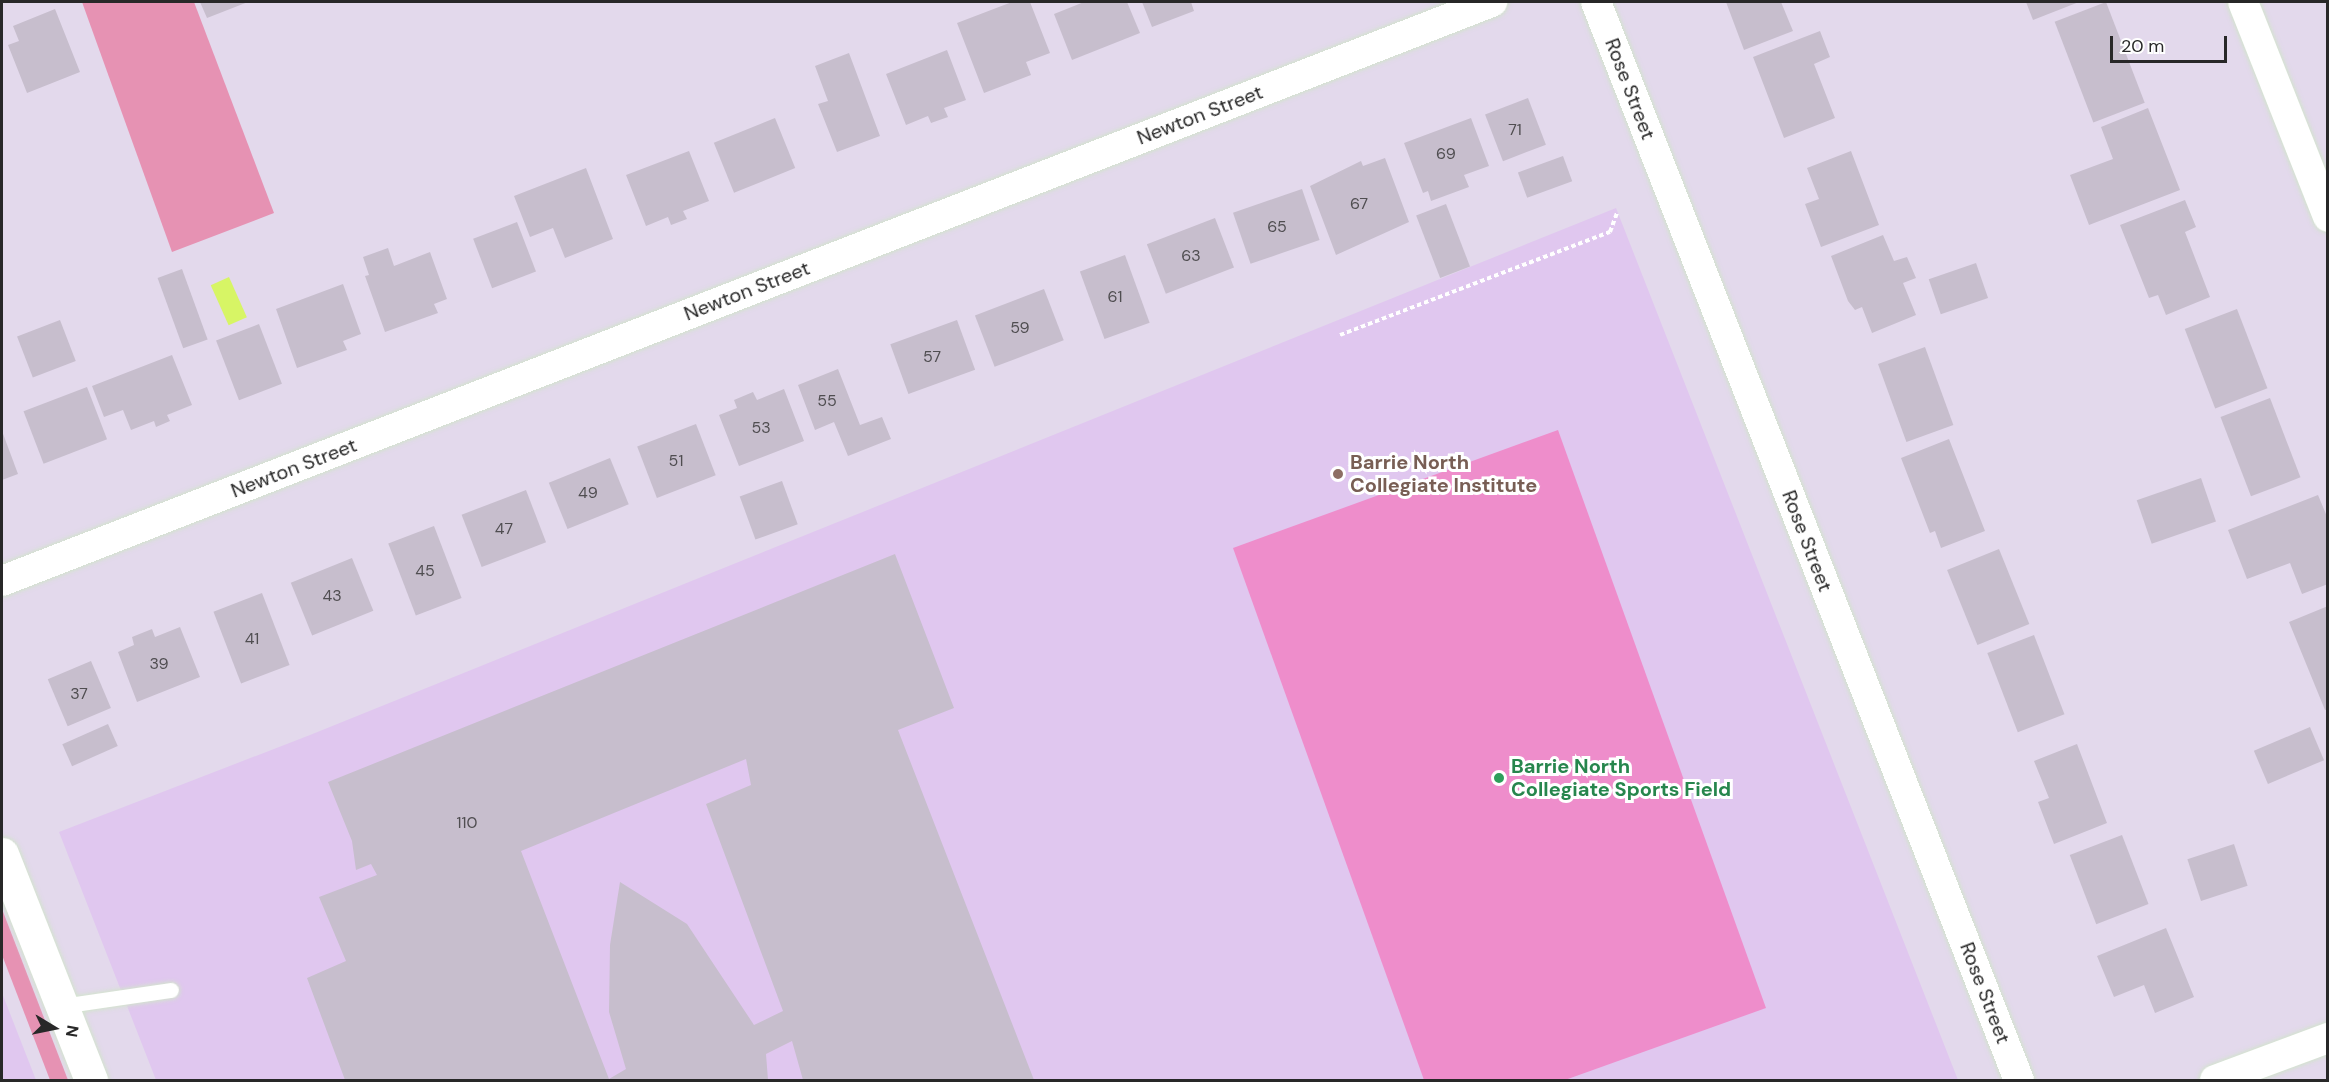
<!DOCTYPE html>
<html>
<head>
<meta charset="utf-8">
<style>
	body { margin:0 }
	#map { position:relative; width:2329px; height:1082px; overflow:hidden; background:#e3d9ec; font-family:"DM Sans",sans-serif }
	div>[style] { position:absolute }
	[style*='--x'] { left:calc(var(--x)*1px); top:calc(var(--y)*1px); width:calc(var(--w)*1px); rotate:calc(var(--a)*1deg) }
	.education>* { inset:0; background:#e0c7ef }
	.green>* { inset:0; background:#e692b3 }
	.pitch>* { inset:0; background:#ee8dcb }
	.water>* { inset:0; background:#d7f565; transform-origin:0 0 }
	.building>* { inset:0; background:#c7becd; transform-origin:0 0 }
	.path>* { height:4px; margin-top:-2px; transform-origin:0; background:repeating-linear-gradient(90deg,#fff 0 4.5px,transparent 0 7.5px) }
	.roads { filter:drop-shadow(0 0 2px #d3e3ce) drop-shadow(0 0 2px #d3e3ce) }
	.service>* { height:15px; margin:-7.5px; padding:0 7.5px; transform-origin:7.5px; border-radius:7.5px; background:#fff }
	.minor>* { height:30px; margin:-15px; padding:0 15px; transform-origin:15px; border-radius:15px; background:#fff }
	.tertiary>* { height:33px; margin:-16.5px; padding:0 16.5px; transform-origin:16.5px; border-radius:16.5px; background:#fff }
	.dots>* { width:16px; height:16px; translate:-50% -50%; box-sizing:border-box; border:3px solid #fff; border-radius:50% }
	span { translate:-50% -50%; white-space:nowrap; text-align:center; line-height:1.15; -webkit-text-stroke:6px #fff; paint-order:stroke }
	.number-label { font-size:16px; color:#504e51 }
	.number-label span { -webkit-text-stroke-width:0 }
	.street-label { font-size:20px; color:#282828 }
	.education-label { font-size:20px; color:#785e54; font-weight:700 }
	.left { translate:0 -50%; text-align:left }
	.leisure-label { font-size:20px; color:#27864d; font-weight:700 }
	.frame { position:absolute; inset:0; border:3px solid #282828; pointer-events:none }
	.north { position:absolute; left:24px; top:998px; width:60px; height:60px; -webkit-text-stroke:4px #fff; paint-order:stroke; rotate:100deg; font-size:16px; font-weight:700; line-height:24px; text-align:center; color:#282828 }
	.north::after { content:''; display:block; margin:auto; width:21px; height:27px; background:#282828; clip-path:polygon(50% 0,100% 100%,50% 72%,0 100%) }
	.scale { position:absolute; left:2110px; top:36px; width:117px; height:27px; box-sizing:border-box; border:3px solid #282828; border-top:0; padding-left:8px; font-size:18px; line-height:21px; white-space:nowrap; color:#282828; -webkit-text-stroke:4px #fff; paint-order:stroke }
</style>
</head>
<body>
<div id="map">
	<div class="education">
		<div style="clip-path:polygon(1616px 208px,1958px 1080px,156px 1080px,59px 832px,310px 735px)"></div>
		<div style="clip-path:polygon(2px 993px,36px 1080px,2px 1080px)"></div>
	</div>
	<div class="green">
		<div style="clip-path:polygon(82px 2px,194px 2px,274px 213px,172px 252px)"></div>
		<div style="clip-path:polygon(2px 909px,68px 1080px,50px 1080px,2px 955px)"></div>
	</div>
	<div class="pitch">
		<div style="clip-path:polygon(1558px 430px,1766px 1008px,1565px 1080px,1424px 1080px,1233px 548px)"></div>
	</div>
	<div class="water">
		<div style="left:229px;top:277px;width:44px;height:20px;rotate:66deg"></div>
	</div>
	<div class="building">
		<div style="clip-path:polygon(200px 2px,248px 2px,207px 18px)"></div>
		<div style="clip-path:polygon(1012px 2px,1030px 2px,1050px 53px,1026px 62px,1031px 75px,984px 93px,957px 23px)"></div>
		<div style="clip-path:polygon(1084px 2px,1127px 2px,1140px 33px,1072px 60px,1054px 14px)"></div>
		<div style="clip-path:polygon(1142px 2px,1191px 2px,1194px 11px,1152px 27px)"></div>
		<div style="clip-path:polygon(1726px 2px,1781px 2px,1793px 31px,1744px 50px)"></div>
		<div style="clip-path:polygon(2026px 2px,2079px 2px,2033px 20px)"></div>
		<div style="left:2106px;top:2px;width:108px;height:55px;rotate:69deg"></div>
		<div style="clip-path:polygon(55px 9px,80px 72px,27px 93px,8px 45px,19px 41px,13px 26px)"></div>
		<div style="clip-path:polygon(1820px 31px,1830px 57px,1814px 64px,1835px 118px,1784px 138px,1753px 57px)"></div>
		<div style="clip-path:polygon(947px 50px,966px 100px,944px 108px,948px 117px,931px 123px,928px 116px,906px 125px,886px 74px)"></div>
		<div style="clip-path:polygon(849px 53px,880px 136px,837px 152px,818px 104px,828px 101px,815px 66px)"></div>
		<div style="left:1528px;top:98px;width:50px;height:46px;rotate:69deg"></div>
		<div style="clip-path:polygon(2148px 108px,2180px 190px,2089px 225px,2070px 175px,2113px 159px,2101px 127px)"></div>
		<div style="left:775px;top:118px;width:54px;height:66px;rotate:68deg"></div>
		<div style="clip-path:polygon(1471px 118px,1489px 166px,1464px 175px,1469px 187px,1431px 201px,1428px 191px,1423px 193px,1404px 143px)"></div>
		<div style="clip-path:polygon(689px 151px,709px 201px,683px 211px,687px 219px,671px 225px,668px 217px,646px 226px,626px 175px)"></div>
		<div style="clip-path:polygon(1851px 151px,1879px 225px,1821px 247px,1805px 204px,1819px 199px,1807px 168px)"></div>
		<div style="left:1563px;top:156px;width:27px;height:48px;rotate:70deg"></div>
		<div style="clip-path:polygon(1385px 158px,1409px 222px,1336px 255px,1310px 186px,1361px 161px,1363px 166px)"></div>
		<div style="clip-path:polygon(586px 168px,613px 239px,565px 258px,553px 228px,530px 237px,514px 196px)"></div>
		<div style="left:1302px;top:189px;width:54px;height:73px;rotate:71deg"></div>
		<div style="clip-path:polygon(2185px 200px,2196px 227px,2185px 232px,2210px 297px,2166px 315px,2158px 295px,2149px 298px,2120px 225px)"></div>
		<div style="left:1446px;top:204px;width:67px;height:32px;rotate:69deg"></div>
		<div style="left:1215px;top:218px;width:53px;height:73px;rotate:69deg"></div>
		<div style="left:517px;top:222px;width:53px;height:47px;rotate:69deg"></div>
		<div style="clip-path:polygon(1883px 235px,1894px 261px,1907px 257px,1916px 278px,1903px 283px,1916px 315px,1872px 333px,1862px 307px,1855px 310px,1848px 301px,1831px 256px)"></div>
		<div style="clip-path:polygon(388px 248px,394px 266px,430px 252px,447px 299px,434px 304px,438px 313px,385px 332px,365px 276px,369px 275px,363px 257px)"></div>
		<div style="left:1125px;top:255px;width:72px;height:48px;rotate:70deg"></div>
		<div style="left:1976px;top:263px;width:37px;height:50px;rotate:71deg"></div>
		<div style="left:182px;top:269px;width:75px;height:26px;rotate:70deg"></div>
		<div style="clip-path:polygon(343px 284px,361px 334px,343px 341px,347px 350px,297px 368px,276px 309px)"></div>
		<div style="left:1044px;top:289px;width:55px;height:74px;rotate:69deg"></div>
		<div style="left:2237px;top:309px;width:85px;height:56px;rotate:69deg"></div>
		<div style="left:60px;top:320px;width:44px;height:46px;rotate:69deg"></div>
		<div style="left:957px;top:320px;width:53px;height:71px;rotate:70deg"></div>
		<div style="left:259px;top:324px;width:64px;height:46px;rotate:69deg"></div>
		<div style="left:1925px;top:347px;width:83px;height:50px;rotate:70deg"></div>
		<div style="clip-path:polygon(172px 355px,192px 405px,167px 415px,170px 421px,156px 427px,154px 421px,131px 430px,123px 410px,104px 417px,92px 386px)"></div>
		<div style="clip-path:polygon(838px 369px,860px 425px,882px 417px,891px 439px,848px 456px,834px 422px,815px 430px,798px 385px)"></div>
		<div style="left:87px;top:387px;width:56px;height:68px;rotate:69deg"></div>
		<div style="clip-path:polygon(784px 389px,804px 441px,739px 466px,719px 415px,737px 408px,734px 400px,753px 392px,757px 400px)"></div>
		<div style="left:2270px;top:398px;width:85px;height:53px;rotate:69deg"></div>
		<div style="left:696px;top:424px;width:55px;height:63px;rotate:69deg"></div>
		<div style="clip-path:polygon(2px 431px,18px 474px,2px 480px)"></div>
		<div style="clip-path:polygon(1949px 439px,1985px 531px,1941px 548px,1935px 531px,1930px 533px,1901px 458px)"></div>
		<div style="left:610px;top:458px;width:50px;height:66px;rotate:68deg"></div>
		<div style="left:2201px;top:478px;width:46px;height:68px;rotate:71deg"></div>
		<div style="left:782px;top:481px;width:46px;height:45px;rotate:70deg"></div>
		<div style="left:526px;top:490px;width:56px;height:69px;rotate:69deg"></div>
		<div style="clip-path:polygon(2318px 495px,2328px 519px,2328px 584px,2302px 594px,2290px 563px,2247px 579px,2228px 530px)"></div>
		<div style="left:434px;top:526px;width:77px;height:49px;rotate:69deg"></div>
		<div style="left:1999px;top:549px;width:81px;height:56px;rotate:68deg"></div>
		<div style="clip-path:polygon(evenodd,895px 554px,954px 708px,898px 730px,1034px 1080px,803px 1080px,792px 1041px,766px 1054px,768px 1080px,345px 1080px,307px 978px,346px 961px,319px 897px,377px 875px,371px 864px,356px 870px,352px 841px,328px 782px,895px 554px,746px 759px,751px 785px,706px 804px,783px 1011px,754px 1025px,687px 924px,620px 882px,610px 945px,609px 1012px,626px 1069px,609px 1079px,521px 851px,746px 759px)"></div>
		<div style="left:352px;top:558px;width:57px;height:66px;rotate:68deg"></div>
		<div style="left:262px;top:593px;width:77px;height:52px;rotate:69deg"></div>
		<div style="clip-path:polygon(2328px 606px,2328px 709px,2325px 710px,2289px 622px)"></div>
		<div style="clip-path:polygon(180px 627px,200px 677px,137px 702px,118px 652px,134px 645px,132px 637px,152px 629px,155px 637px)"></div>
		<div style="left:2034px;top:635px;width:85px;height:50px;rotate:69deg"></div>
		<div style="left:91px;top:661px;width:51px;height:47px;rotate:67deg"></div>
		<div style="left:108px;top:724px;width:24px;height:50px;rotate:66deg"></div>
		<div style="left:2310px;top:727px;width:36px;height:61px;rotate:67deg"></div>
		<div style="clip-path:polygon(2077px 744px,2107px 823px,2054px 844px,2038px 802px,2049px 798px,2034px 761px)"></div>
		<div style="left:2122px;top:835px;width:74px;height:56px;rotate:69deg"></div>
		<div style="left:2234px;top:844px;width:44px;height:49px;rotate:72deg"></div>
		<div style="clip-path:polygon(2166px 928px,2194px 997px,2155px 1013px,2144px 985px,2114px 997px,2097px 956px)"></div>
	</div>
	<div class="path">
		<div style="--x:1340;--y:335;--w:289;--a:-20.9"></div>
		<div style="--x:1610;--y:232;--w:20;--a:-70"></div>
	</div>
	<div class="roads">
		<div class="service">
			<div style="--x:61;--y:1006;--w:111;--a:-8.3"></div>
		</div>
		<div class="minor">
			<div style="--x:1596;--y:2;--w:1158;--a:68.58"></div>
			<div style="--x:2243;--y:2;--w:231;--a:68.4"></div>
			<div style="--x:2;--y:581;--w:1599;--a:-21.24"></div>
			<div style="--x:2215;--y:1080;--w:121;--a:-20.4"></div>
		</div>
		<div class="tertiary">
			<div style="--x:2;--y:854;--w:243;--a:68.5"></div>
		</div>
	</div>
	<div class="dots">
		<div style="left:1338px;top:474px;background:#8d6e63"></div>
		<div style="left:1499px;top:778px;background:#2e9e5b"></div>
	</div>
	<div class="number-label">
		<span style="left:1515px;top:130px">71</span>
		<span style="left:1446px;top:154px">69</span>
		<span style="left:1359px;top:204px">67</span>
		<span style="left:1277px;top:227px">65</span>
		<span style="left:1191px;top:256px">63</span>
		<span style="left:1115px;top:297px">61</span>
		<span style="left:1020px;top:328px">59</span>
		<span style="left:932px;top:357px">57</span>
		<span style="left:827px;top:401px">55</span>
		<span style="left:761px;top:428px">53</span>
		<span style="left:676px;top:461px">51</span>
		<span style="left:588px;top:493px">49</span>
		<span style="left:504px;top:529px">47</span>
		<span style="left:425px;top:571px">45</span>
		<span style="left:332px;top:596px">43</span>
		<span style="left:252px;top:639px">41</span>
		<span style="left:159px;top:664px">39</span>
		<span style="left:79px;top:694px">37</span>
		<span style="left:467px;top:823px">110</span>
	</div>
	<div class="street-label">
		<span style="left:1630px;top:89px;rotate:69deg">Rose Street</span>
		<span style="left:1200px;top:115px;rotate:-21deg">Newton Street</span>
		<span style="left:747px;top:291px;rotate:-21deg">Newton Street</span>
		<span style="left:294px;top:468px;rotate:-21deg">Newton Street</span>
		<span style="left:1807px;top:541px;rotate:69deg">Rose Street</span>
		<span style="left:1985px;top:993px;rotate:69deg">Rose Street</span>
	</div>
	<div class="education-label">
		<span class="left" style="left:1350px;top:474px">Barrie North<br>Collegiate Institute</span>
	</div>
	<div class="leisure-label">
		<span class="left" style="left:1511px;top:778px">Barrie North<br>Collegiate Sports Field</span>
	</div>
	<div class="frame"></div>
	<div class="north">N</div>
	<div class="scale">20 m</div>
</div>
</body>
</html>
